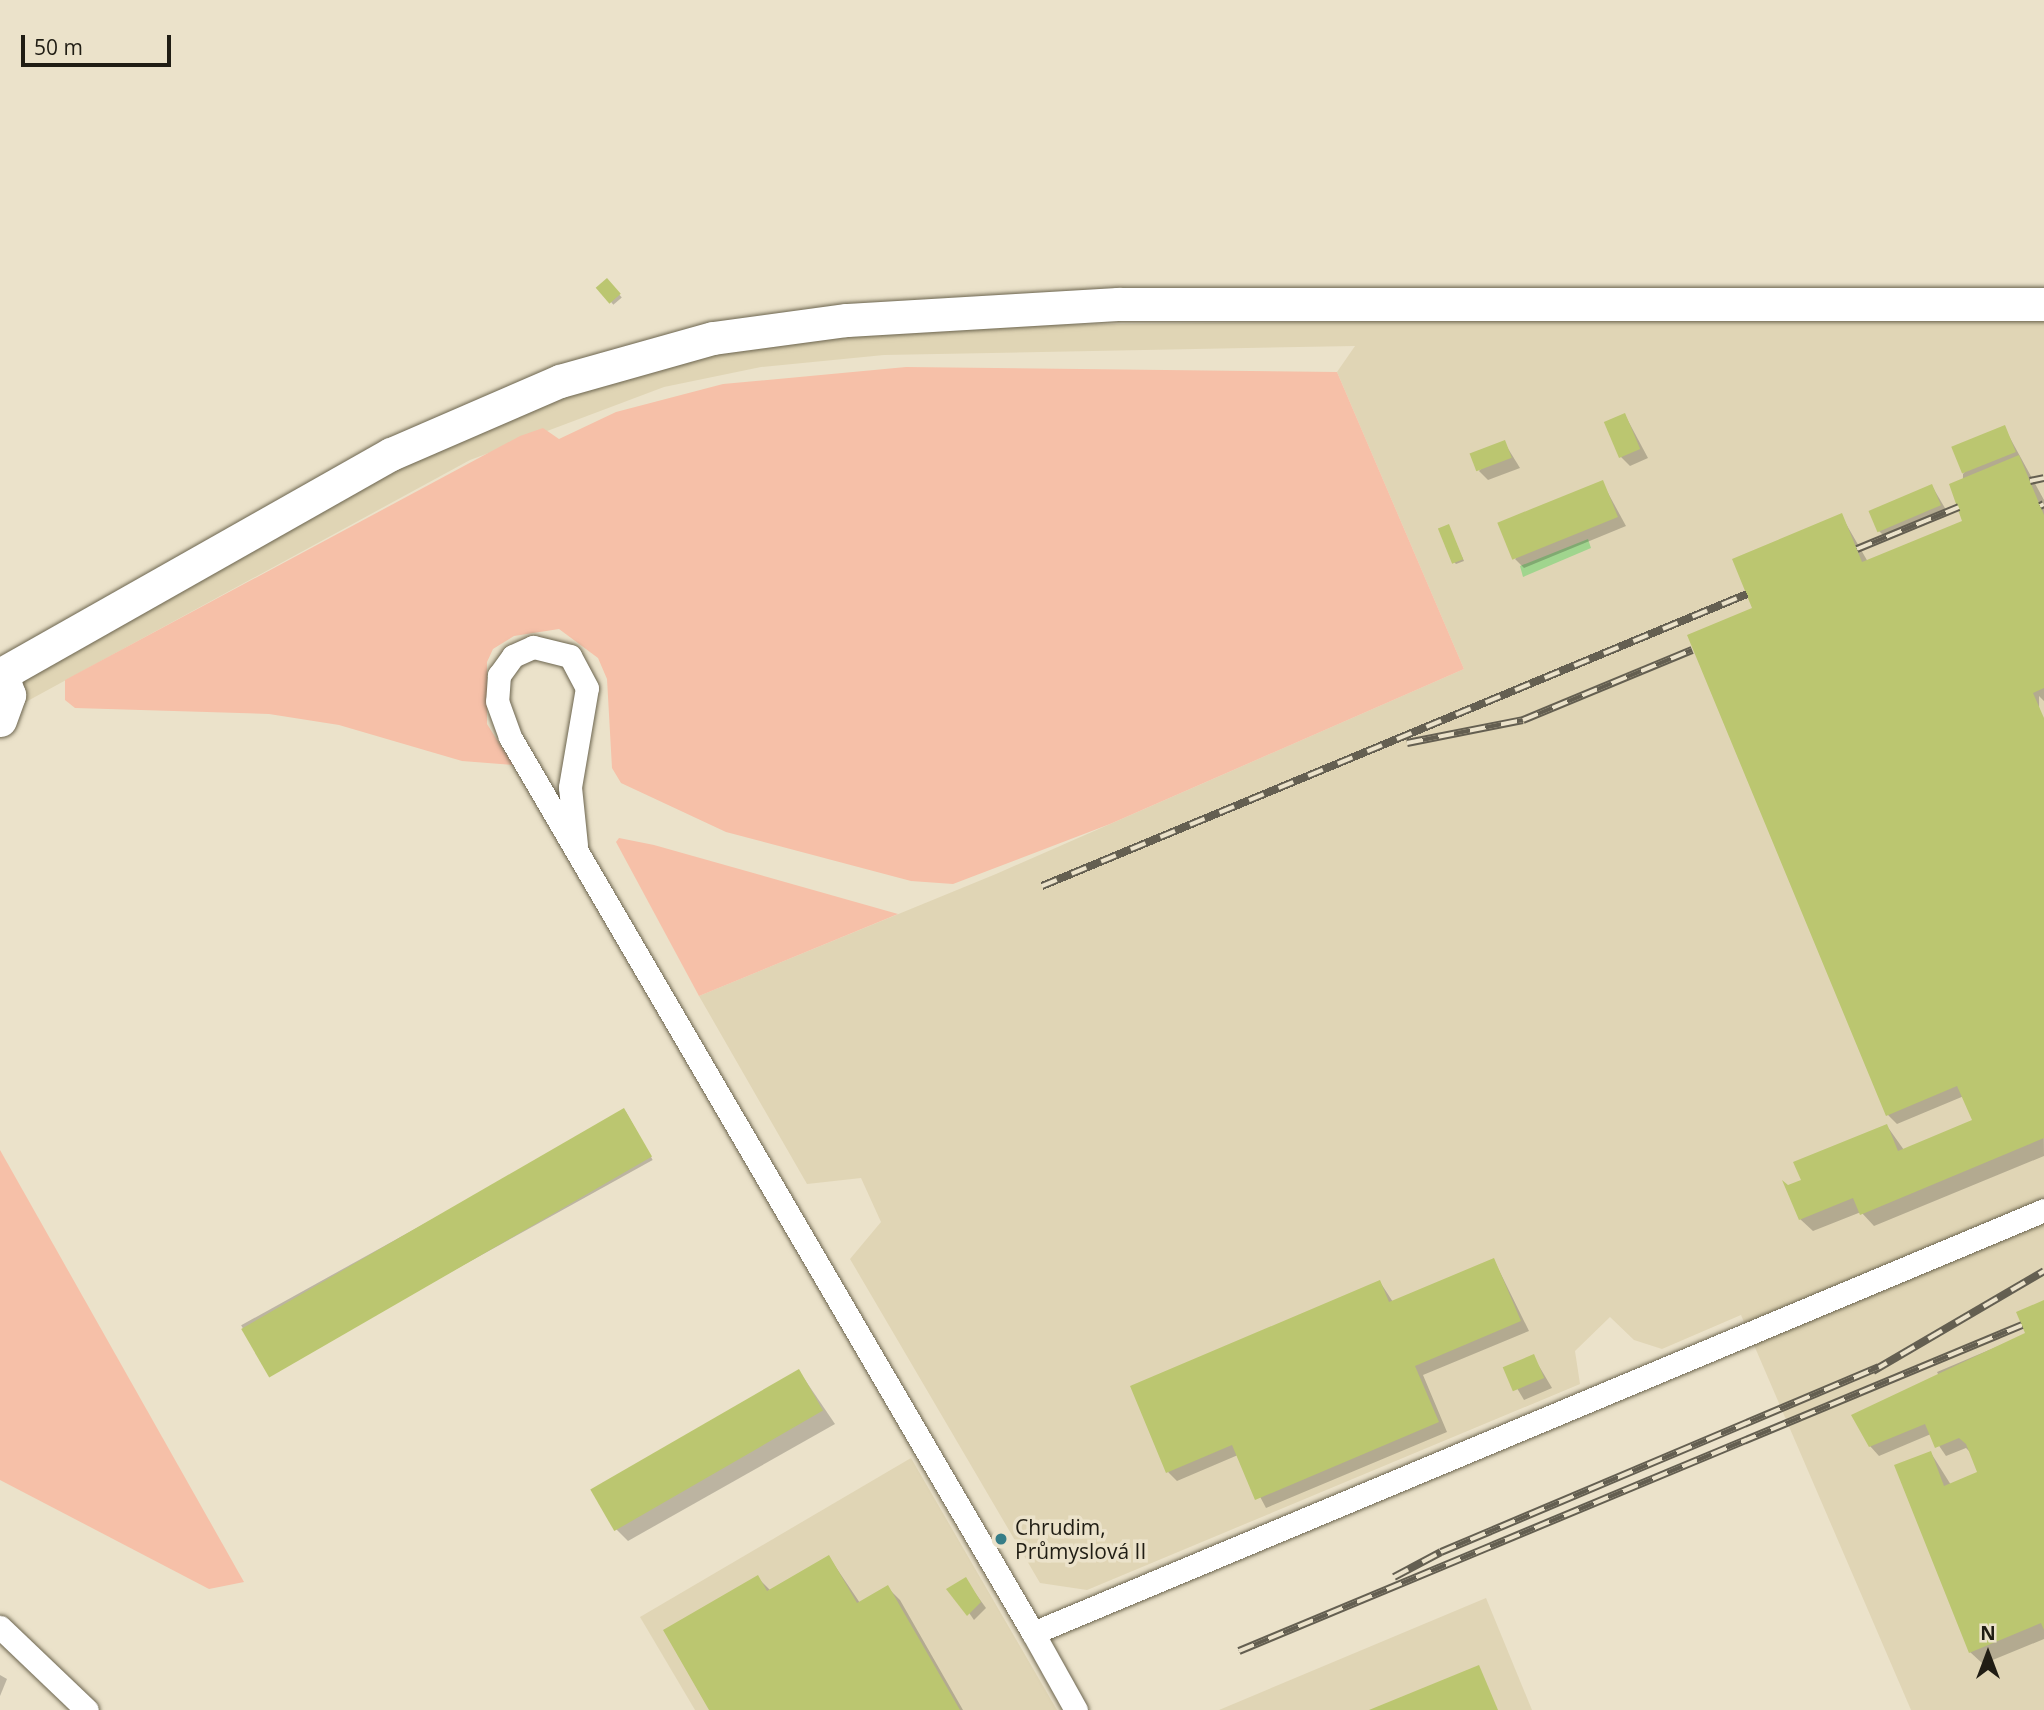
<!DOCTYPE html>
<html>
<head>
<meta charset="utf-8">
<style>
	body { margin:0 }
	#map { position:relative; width:2044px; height:1710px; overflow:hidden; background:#ebe2ca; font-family:"Open Sans",sans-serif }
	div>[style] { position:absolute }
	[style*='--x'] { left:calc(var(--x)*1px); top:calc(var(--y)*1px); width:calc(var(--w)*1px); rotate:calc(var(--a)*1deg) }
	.built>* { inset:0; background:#e0d5b5 }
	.green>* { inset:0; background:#f6c0a8 }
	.water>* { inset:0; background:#a0d58e }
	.shadow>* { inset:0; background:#0003; transform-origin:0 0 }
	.building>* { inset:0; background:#bbc670; transform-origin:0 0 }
	.roads { filter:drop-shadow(0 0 2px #6b644e) drop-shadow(0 0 2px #6b644e) }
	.street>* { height:23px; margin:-11.5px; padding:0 11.5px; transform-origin:11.5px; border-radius:11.5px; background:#fff }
	.secondary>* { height:33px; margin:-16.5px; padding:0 16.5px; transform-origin:16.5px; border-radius:16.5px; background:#fff }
	.rail>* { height:8px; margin-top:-4px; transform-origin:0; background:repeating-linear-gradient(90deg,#ebe2ca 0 16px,#645f51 0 32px); box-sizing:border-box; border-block:2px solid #645f51 }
	.dots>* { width:19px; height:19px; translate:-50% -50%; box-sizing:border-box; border:4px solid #ebe2ca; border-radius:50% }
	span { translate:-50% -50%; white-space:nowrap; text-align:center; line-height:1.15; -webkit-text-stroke:7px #ebe2ca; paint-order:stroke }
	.poi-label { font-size:21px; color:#201d14 }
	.left { translate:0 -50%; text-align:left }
	.north { position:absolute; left:1953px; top:1619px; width:70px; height:70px; -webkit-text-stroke:5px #ebe2ca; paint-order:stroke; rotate:0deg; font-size:19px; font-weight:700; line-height:28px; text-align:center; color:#201d14 }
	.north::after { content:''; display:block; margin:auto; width:24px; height:32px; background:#201d14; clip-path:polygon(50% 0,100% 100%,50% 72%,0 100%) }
	.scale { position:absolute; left:21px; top:35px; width:150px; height:32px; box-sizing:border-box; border:4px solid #201d14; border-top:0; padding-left:9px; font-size:21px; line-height:24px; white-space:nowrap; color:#201d14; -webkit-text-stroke:5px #ebe2ca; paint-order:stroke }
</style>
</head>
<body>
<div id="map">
	<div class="built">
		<div style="clip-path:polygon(2044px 313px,2044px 1710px,1911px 1710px,1741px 1315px,1662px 1349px,1634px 1340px,1610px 1317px,1575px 1351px,1580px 1384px,1087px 1590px,1040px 1583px,850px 1259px,881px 1222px,861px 1178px,807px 1184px,699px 996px,996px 874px,1464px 669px,1337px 372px,1355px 346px,884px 355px,761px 367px,664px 387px,470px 460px,0 716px,0 685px,396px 468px,510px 411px,703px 350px,947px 326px)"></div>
		<div style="clip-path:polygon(911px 1458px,1057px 1710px,695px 1710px,640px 1617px)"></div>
		<div style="clip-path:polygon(1486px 1598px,1532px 1710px,1219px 1710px)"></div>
	</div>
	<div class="green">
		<div style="clip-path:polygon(906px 367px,1337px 372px,1464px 669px,1110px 824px,953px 884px,911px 881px,726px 832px,621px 783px,612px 768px,607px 679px,598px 658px,559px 629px,514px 636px,493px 649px,487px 662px,487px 724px,513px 765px,462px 761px,339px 725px,269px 714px,75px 708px,65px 700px,65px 680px,520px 436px,543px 428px,559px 439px,616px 412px,723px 384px)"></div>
		<div style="clip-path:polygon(619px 838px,654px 845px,898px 914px,699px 996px,616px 842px)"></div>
		<div style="clip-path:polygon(0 1150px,244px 1582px,209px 1589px,0 1480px)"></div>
	</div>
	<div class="water">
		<div style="clip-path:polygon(1588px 539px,1591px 548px,1523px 577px,1520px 566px)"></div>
	</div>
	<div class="shadow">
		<div style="left:607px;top:280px;width:23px;height:11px;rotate:50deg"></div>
		<div style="clip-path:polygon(1625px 415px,1648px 458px,1630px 466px,1621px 457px)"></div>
		<div style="clip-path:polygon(2004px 427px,2044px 500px,2044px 701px,2039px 696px,2044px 1156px,1874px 1226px,1861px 1212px,1813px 1231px,1800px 1219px,1803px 1181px,1887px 1126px,1904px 1150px,1975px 1121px,1964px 1096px,1897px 1124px,1888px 1115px,1756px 609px,1841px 515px,1868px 562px,1962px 523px,1963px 474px)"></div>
		<div style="clip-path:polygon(1504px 442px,1520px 468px,1488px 480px,1479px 471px)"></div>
		<div style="clip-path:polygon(1602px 482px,1626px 526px,1524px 568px,1515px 559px)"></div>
		<div style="clip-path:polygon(1932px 486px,1949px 515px,1888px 540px,1879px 531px)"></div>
		<div style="clip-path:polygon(1448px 526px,1464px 561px,1456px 564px,1454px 562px)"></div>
		<div style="left:626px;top:1112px;width:55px;height:440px;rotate:61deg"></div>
		<div style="clip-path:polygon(1494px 1260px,1529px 1331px,1423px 1375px,1447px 1432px,1266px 1508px,1238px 1455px,1177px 1481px,1168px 1472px,1380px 1282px,1393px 1302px)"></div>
		<div style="clip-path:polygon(2044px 1302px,2044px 1639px,1983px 1664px,1970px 1652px,1931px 1453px,1951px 1485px,1980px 1473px,1971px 1453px,1966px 1448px,1946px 1456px,1931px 1434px,1879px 1456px,1870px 1446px,1940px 1378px,1937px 1372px,2027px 1334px)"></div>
		<div style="clip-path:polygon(1533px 1356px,1552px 1388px,1524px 1400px,1505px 1368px)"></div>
		<div style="clip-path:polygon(799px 1371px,835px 1424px,628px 1541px,616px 1529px)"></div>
		<div style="clip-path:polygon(829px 1557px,860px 1603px,887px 1587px,900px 1600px,963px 1710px,711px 1710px,757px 1577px,771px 1591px)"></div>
		<div style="clip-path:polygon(965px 1579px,986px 1608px,974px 1620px,961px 1601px)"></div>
		<div style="clip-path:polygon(0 1675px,7px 1679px,0 1696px)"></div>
	</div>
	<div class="building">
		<div style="left:607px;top:278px;width:21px;height:15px;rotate:49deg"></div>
		<div style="left:1625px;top:413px;width:39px;height:23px;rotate:67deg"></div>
		<div style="left:2005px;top:425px;width:29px;height:58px;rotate:68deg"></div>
		<div style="left:1505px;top:440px;width:19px;height:38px;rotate:69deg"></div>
		<div style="clip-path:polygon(2019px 455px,2044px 515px,2044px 688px,2033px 693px,2044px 718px,2044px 1138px,1860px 1215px,1853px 1198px,1799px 1220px,1782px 1180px,1788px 1185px,1801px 1180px,1793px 1162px,1887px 1124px,1898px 1151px,1972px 1120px,1957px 1086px,1886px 1116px,1687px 635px,1752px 608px,1732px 559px,1842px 513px,1862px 562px,1962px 521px,1949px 484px)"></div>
		<div style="left:1603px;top:480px;width:40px;height:114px;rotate:68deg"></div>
		<div style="left:1932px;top:484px;width:23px;height:69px;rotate:67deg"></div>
		<div style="left:1449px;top:524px;width:38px;height:12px;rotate:68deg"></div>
		<div style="left:624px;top:1108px;width:56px;height:442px;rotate:60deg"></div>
		<div style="clip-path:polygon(1494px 1258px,1521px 1321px,1415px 1366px,1439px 1422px,1255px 1500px,1232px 1445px,1166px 1473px,1130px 1386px,1380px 1280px,1389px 1302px)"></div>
		<div style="clip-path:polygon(2044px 1300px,2044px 1630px,2041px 1623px,1969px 1653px,1894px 1465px,1931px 1451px,1944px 1486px,1977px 1472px,1966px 1444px,1959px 1438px,1935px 1448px,1925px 1424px,1869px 1447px,1851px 1415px,2025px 1333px,2016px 1312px)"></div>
		<div style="left:1534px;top:1354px;width:26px;height:34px;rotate:67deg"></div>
		<div style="left:799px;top:1369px;width:48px;height:241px;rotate:60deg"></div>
		<div style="clip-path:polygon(829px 1555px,857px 1603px,888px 1585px,960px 1710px,709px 1710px,663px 1630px,758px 1575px,767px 1591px)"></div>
		<div style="clip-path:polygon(966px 1577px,981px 1602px,967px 1616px,946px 1589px)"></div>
		<div style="clip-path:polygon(1479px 1665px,1498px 1710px,1369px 1710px)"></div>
	</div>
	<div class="roads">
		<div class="street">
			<div style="--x:576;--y:845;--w:58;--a:-95.9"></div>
			<div style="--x:570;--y:787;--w:100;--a:-80.3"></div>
			<div style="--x:587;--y:688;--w:36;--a:-118"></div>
			<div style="--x:570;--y:656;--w:38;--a:-166"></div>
			<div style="--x:533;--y:647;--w:22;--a:156"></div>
			<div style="--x:513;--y:656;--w:24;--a:126"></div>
			<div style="--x:499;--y:675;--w:26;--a:94"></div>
			<div style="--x:497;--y:701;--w:38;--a:70"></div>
			<div style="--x:510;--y:737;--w:1037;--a:59.73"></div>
			<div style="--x:1033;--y:1633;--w:1096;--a:-22.7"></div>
			<div style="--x:0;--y:1627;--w:120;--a:43.7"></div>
			<div style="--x:1033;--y:1633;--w:88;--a:60.8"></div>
		</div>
		<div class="secondary">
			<div style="--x:0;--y:675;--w:449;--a:-29.5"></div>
			<div style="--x:391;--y:454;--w:184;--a:-23.4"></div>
			<div style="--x:560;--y:381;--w:159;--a:-15.7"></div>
			<div style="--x:713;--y:338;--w:135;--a:-7.7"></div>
			<div style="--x:847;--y:320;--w:271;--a:-3.4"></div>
			<div style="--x:1118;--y:304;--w:926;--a:0"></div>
			<div style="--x:0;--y:720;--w:27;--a:-70"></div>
			<div style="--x:9;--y:695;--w:21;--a:-109"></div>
		</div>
	</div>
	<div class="rail">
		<div style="--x:2030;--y:481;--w:14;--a:-12"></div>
		<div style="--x:2040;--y:506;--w:4;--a:-27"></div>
		<div style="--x:1857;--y:549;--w:110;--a:-22.4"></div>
		<div style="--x:1407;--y:743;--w:118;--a:-11.2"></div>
		<div style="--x:1523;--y:720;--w:183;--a:-22.5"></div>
		<div style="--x:1042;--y:886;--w:763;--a:-22.5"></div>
		<div style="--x:1873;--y:1371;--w:198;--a:-30.3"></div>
		<div style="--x:1394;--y:1577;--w:53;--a:-28"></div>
		<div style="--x:1441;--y:1552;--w:475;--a:-22.9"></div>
		<div style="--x:1239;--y:1651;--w:848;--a:-22.6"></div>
	</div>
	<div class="dots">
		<div style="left:1001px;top:1539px;background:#367d87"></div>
	</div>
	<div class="poi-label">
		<span class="left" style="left:1015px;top:1539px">Chrudim,<br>Průmyslová II</span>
	</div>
	<div class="north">N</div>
	<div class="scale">50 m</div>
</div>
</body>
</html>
